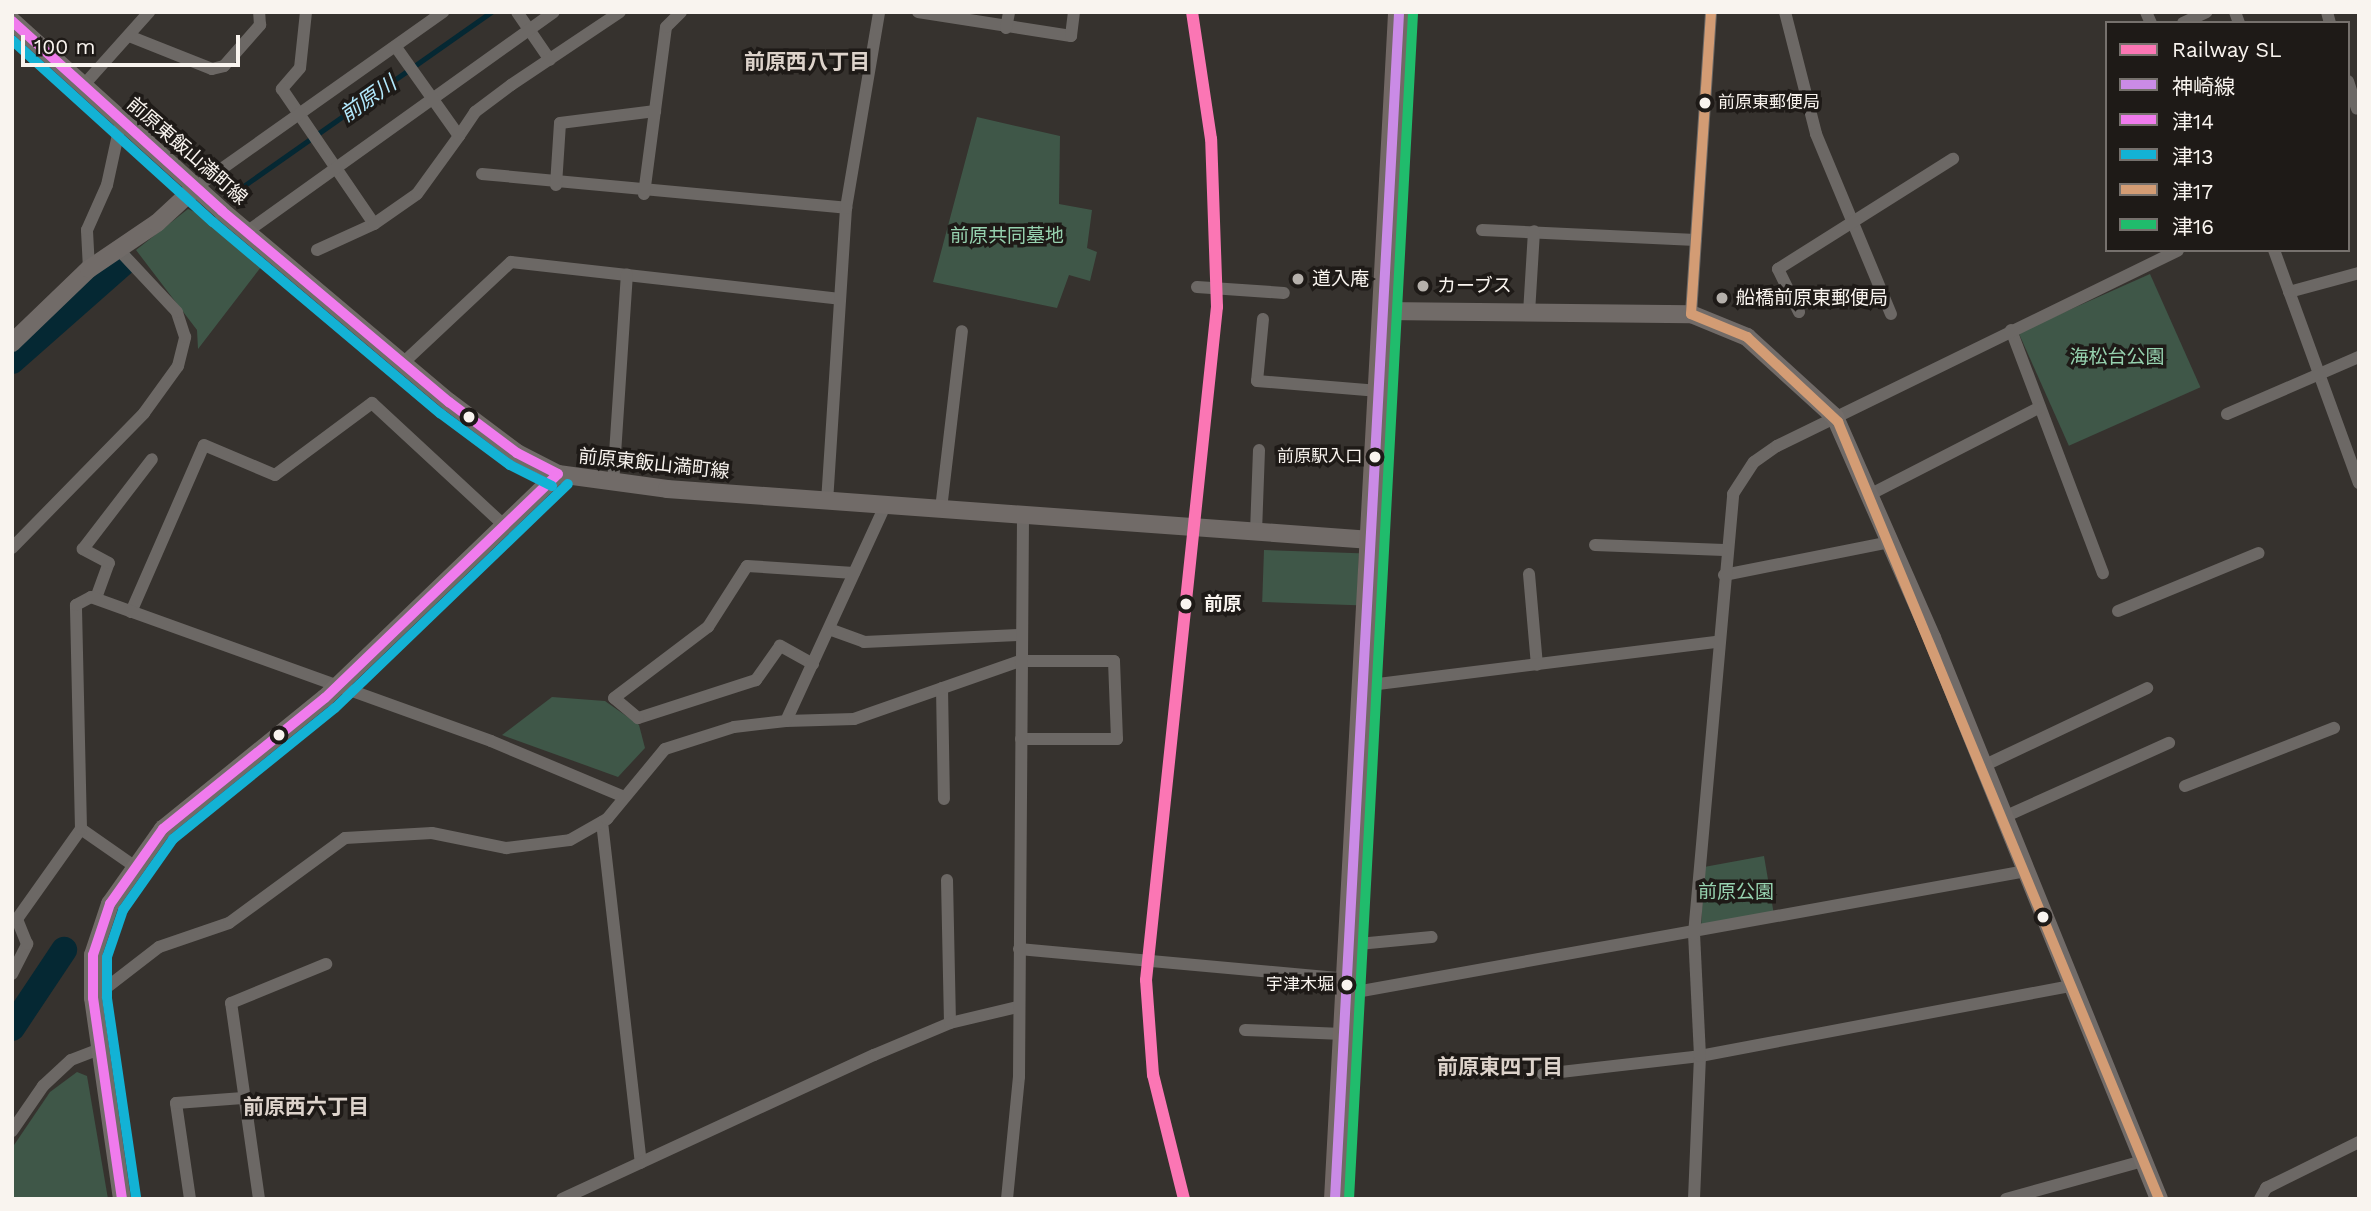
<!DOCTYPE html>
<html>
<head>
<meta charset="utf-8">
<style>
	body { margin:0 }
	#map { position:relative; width:2371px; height:1211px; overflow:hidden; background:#36322e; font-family:"Work Sans","Noto Sans JP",sans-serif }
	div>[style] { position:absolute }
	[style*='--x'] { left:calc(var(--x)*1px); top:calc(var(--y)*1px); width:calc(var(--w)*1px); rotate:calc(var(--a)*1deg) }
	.green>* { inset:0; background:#3f5748; transform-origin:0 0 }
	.stream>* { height:4.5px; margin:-2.25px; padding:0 2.25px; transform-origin:2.25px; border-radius:2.25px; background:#052833 }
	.river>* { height:26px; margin:-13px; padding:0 13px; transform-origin:13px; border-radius:13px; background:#052833 }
	.street>* { height:12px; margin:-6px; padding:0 6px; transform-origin:6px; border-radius:6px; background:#6c6865 }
	.secondary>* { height:18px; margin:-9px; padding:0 9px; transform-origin:9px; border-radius:9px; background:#716b68 }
	.highway>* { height:23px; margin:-11.5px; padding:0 11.5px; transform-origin:11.5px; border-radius:11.5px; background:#726865 }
	.bus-1>* { height:10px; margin:-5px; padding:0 5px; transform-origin:5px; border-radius:5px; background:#ca8be6 }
	.bus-2>* { height:10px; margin:-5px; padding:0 5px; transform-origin:5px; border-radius:5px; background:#f07bed }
	.bus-3>* { height:10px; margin:-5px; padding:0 5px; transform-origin:5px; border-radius:5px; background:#13b2d5 }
	.bus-4>* { height:10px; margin:-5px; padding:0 5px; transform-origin:5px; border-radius:5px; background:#d39c74 }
	.bus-5>* { height:10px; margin:-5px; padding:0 5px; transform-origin:5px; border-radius:5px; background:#20bc6c }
	.rail-1>* { height:12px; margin:-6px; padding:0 6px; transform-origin:6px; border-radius:6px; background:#fb76b4 }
	.dots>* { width:19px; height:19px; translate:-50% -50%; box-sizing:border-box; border:4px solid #1e1a17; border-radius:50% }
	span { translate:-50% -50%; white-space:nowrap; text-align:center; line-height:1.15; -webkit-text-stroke:7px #1e1a17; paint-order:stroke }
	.bus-label { font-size:17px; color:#f9f4ef }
	.left { translate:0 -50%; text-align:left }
	.right { translate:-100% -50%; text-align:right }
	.street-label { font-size:19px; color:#f9f4ef }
	.park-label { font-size:19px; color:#96d2af }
	.poi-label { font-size:19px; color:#f9f4ef }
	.stop-label { font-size:19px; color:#f9f4ef; font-weight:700 }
	.neighbourhood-label { font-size:21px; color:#ddd3cb; font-weight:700 }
	.water-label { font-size:21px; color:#b2e9fd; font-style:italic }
	.frame { position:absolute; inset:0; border:14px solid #f9f4ef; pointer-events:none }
	.legend { position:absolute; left:2105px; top:21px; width:245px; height:231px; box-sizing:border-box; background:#1e1a17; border:2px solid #76716d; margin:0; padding:9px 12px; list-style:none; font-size:21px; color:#f9f4ef }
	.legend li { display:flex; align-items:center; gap:14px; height:35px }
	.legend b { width:35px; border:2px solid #76716d }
	.scale { position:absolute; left:21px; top:35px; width:219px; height:32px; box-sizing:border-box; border:4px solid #f9f4ef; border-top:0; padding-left:9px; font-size:21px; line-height:24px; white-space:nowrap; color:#f9f4ef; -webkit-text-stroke:5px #1e1a17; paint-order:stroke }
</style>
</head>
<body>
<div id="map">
	<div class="green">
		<div style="clip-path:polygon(977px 117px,1060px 136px,1059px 204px,1092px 210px,1087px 248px,1097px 252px,1090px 281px,1069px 275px,1057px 308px,933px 282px)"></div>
		<div style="clip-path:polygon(188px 209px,206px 217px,261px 267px,198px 349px,197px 330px,136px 250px)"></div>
		<div style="left:2150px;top:274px;width:124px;height:144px;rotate:66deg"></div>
		<div style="left:1264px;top:550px;width:95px;height:52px;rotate:2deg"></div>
		<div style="clip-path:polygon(552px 697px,605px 701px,639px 725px,645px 748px,618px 777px,502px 735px)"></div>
		<div style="clip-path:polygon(1764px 856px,1774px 915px,1701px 930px,1704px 867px)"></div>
		<div style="clip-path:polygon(77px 1072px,87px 1076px,108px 1199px,12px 1199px,12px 1148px,50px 1092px)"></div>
	</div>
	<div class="stream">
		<div style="--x:245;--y:185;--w:301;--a:-35.1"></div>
	</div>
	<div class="river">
		<div style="--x:12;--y:361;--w:147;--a:-41.4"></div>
		<div style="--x:12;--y:1028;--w:94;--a:-56.3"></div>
	</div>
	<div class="street">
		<div style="--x:306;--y:12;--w:56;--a:96.1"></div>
		<div style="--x:300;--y:68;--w:28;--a:131"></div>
		<div style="--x:282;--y:89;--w:163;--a:55.7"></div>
		<div style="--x:517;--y:12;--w:58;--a:55.5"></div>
		<div style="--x:918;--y:12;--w:155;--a:8.9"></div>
		<div style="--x:1071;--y:36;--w:24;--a:-83"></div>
		<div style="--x:1785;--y:12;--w:126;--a:75.7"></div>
		<div style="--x:1816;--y:134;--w:195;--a:67.4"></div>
		<div style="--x:2146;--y:12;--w:12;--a:66"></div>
		<div style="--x:2235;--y:12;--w:12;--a:70"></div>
		<div style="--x:2327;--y:12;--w:11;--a:75"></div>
		<div style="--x:2183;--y:23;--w:26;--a:-25"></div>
		<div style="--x:1006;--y:28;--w:16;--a:-79"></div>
		<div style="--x:129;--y:36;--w:89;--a:21.7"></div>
		<div style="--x:212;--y:69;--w:12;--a:-14"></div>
		<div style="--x:224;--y:66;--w:55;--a:-48.7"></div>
		<div style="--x:260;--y:25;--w:13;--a:-94"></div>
		<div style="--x:2348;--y:81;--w:29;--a:72"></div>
		<div style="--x:82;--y:87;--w:101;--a:-48.2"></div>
		<div style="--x:459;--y:136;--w:29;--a:-56"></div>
		<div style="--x:475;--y:112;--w:45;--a:-36.9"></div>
		<div style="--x:511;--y:85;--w:131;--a:-33.8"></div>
		<div style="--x:482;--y:174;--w:366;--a:5.3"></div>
		<div style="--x:556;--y:185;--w:62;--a:-86.3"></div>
		<div style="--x:560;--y:123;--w:96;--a:-7.2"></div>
		<div style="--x:196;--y:187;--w:303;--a:-35.3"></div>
		<div style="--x:644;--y:194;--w:168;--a:-82.5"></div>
		<div style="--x:666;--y:27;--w:21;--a:-45"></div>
		<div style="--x:1482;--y:230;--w:214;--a:2.7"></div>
		<div style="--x:248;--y:231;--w:376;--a:-35.6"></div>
		<div style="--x:317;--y:250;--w:63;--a:-24.5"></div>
		<div style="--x:374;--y:224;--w:52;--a:-34.9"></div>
		<div style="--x:417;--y:194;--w:72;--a:-54.1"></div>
		<div style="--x:459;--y:136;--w:110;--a:-125.4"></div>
		<div style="--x:2274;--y:250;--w:248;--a:70"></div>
		<div style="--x:89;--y:269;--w:39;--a:-93"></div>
		<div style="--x:87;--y:230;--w:49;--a:-66"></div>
		<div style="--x:107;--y:185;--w:66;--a:-77.7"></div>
		<div style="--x:1197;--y:287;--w:87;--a:3.9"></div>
		<div style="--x:2289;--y:292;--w:73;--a:-15.2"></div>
		<div style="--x:1799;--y:312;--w:48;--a:-116"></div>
		<div style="--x:1778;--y:269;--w:207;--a:-32.2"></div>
		<div style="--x:1529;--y:313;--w:82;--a:-86.5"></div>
		<div style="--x:1691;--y:314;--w:303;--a:-86.2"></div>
		<div style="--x:1263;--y:319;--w:62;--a:95.5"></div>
		<div style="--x:1257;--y:381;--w:122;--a:4.7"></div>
		<div style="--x:2011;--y:330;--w:260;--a:69.3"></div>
		<div style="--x:403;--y:363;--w:148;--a:-43.1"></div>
		<div style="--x:511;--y:262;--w:331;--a:6.4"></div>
		<div style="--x:2227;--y:414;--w:144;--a:-23.4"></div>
		<div style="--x:613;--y:484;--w:210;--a:-86.2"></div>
		<div style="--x:1869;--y:495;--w:192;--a:-27.2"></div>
		<div style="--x:827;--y:502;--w:295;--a:-86.3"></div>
		<div style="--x:846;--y:208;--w:199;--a:-80.4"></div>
		<div style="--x:941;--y:509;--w:179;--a:-83.3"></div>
		<div style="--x:1256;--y:532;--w:82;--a:-87.9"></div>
		<div style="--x:1595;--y:545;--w:129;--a:2.2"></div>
		<div style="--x:12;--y:548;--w:189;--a:-45.6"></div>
		<div style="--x:144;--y:413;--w:58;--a:-54.1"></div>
		<div style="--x:178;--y:366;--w:30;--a:-76"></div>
		<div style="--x:185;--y:337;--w:26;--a:-108"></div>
		<div style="--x:177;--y:312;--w:85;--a:-133.1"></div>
		<div style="--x:1529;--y:574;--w:91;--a:85"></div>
		<div style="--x:1724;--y:575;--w:170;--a:-11.2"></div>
		<div style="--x:96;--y:598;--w:37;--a:-70"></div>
		<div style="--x:109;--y:563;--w:30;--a:-152"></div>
		<div style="--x:83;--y:549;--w:113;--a:-52.5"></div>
		<div style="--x:2118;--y:611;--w:152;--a:-22.4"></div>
		<div style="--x:131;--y:612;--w:182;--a:-66.4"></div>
		<div style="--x:204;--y:445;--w:77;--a:22.9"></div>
		<div style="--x:275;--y:475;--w:121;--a:-36.6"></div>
		<div style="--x:372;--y:403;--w:181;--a:42.8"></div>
		<div style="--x:829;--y:629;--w:37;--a:20"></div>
		<div style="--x:864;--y:642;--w:156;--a:-2.6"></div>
		<div style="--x:813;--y:664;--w:38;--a:-151"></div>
		<div style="--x:780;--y:646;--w:42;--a:125.2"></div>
		<div style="--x:756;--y:680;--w:124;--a:162.1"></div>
		<div style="--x:638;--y:718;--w:31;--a:-140"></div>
		<div style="--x:614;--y:698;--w:118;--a:-37.1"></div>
		<div style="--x:708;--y:627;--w:72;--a:-57.4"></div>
		<div style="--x:747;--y:566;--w:107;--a:3.7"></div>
		<div style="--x:1362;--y:686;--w:356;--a:-7.1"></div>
		<div style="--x:942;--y:688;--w:111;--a:89"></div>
		<div style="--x:786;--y:721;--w:68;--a:-1.7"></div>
		<div style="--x:854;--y:719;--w:176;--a:-19.3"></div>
		<div style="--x:1020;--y:661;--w:94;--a:0"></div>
		<div style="--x:1114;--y:661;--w:78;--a:87.8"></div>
		<div style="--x:1117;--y:739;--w:96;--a:180"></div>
		<div style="--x:1981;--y:767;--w:184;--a:-25.4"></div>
		<div style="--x:2185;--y:786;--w:160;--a:-21.3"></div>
		<div style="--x:2004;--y:817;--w:181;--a:-24.2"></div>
		<div style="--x:602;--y:822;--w:343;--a:83.5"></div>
		<div style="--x:81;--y:829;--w:65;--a:34.9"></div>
		<div style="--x:947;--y:880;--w:143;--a:88.8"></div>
		<div style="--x:1348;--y:945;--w:84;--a:-5.4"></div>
		<div style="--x:1019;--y:949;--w:328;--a:5.2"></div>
		<div style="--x:12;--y:974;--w:34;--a:-63"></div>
		<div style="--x:27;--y:944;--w:27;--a:-112"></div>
		<div style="--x:17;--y:919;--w:110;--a:-54.6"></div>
		<div style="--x:81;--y:829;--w:224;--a:-91.3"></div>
		<div style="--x:76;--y:605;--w:17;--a:-28"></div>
		<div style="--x:91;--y:597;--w:425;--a:19.8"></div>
		<div style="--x:491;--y:741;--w:144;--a:22.8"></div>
		<div style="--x:1345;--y:994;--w:692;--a:-10.24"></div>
		<div style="--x:93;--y:998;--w:83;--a:-37.7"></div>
		<div style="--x:159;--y:947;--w:74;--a:-18.9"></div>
		<div style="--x:229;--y:923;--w:144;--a:-36.2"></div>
		<div style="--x:345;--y:838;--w:87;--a:-3.3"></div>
		<div style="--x:432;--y:833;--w:76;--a:11.5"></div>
		<div style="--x:506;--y:848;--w:64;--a:-7.1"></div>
		<div style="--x:570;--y:840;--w:43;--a:-29.6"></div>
		<div style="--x:607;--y:819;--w:91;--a:-50.4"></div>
		<div style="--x:665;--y:749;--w:72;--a:-17.7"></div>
		<div style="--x:734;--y:727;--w:52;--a:-6.6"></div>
		<div style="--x:786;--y:721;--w:237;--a:-65.3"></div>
		<div style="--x:1245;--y:1030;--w:98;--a:2.3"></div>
		<div style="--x:1543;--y:1074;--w:158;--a:-6.5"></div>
		<div style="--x:1700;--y:1056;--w:379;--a:-10.7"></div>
		<div style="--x:12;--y:1131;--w:55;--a:-55.4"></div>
		<div style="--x:43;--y:1086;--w:38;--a:-43"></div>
		<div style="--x:71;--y:1060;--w:30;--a:-21"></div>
		<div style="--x:190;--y:1199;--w:97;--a:-98.3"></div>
		<div style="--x:176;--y:1103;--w:67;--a:-4.3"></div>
		<div style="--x:259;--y:1199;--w:198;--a:-98.1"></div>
		<div style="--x:231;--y:1003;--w:103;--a:-22.3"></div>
		<div style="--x:562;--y:1199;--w:344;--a:-24.8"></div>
		<div style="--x:874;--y:1055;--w:82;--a:-22.8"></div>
		<div style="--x:950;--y:1023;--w:69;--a:-13.4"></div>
		<div style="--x:1007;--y:1199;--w:123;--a:-84.4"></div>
		<div style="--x:1019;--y:1077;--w:561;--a:-89.59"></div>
		<div style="--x:1694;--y:1199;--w:143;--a:-87.6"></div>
		<div style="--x:1700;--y:1056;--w:122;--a:-92.8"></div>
		<div style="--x:1694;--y:934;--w:442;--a:-84.9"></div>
		<div style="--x:1733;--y:494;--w:38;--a:-57"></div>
		<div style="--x:1754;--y:462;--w:28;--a:-35"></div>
		<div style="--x:1777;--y:446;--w:446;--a:-26"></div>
		<div style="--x:2006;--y:1199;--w:142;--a:-15.5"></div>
		<div style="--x:2260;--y:1199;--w:13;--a:-61"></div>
		<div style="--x:2266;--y:1188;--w:104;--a:-26.3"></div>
	</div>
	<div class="secondary">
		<div style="--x:12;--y:21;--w:283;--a:42.1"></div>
		<div style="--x:222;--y:211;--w:297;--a:40.1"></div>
		<div style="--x:449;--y:402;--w:85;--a:36.9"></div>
		<div style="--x:517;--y:453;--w:46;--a:27.1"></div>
		<div style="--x:558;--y:474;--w:110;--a:7.8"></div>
		<div style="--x:667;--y:489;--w:706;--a:4.14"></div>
		<div style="--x:1383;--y:311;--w:308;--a:0.6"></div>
		<div style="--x:1691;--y:314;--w:61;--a:22.3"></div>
		<div style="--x:1747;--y:337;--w:119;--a:42.3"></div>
		<div style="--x:1835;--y:417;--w:241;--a:66.3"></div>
		<div style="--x:1932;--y:638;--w:605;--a:67.97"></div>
		<div style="--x:12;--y:343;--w:107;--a:-43.9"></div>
		<div style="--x:89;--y:269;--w:82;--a:-34.1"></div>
		<div style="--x:157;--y:223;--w:53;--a:-42.7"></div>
		<div style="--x:122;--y:1199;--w:203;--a:-98.2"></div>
		<div style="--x:93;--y:998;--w:43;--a:-90"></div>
		<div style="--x:93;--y:955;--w:54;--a:-71.6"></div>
		<div style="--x:110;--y:904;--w:92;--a:-54.8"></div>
		<div style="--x:163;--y:829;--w:208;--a:-39"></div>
		<div style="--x:325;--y:698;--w:323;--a:-43.9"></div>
	</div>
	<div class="highway">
		<div style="--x:1335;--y:1199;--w:1189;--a:-86.91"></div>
	</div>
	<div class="bus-1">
		<div style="--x:1335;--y:1199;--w:1189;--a:-86.91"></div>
	</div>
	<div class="bus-2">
		<div style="--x:12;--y:21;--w:283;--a:42.1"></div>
		<div style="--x:222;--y:211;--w:297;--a:40.1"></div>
		<div style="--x:449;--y:402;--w:85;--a:36.9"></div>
		<div style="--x:517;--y:453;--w:46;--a:27.1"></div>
		<div style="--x:122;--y:1199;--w:203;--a:-98.2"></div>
		<div style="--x:93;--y:998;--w:43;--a:-90"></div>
		<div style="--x:93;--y:955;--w:54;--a:-71.6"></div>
		<div style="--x:110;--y:904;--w:92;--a:-54.8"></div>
		<div style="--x:163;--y:829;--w:208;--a:-39"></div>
		<div style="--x:325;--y:698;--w:323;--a:-43.9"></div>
	</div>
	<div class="bus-3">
		<div style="--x:12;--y:40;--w:271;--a:42.2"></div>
		<div style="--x:213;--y:222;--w:297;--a:40.1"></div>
		<div style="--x:440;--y:413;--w:87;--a:36.6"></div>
		<div style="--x:510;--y:465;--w:47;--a:26.6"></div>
		<div style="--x:136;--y:1197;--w:202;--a:-98.3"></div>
		<div style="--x:107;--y:997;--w:40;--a:-90"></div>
		<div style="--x:107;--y:957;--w:50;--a:-71.2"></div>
		<div style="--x:123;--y:910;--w:87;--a:-54.8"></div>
		<div style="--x:173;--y:839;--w:208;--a:-39"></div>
		<div style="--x:335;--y:708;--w:323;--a:-43.9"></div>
	</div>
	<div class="bus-4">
		<div style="--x:1691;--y:314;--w:61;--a:22.3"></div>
		<div style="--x:1747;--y:337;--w:125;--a:43"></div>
		<div style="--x:1838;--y:422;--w:841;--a:67.55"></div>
		<div style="--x:1691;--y:314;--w:303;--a:-86.2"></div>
	</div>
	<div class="bus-5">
		<div style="--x:1349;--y:1199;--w:1188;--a:-86.91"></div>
	</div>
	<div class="rail-1">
		<div style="--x:1184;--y:1199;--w:128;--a:-104"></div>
		<div style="--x:1153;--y:1075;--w:95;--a:-94.2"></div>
		<div style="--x:1146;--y:980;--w:677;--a:-83.98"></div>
		<div style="--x:1217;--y:307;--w:168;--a:-92"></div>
		<div style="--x:1211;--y:139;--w:128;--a:-98.5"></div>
	</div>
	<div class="dots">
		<div style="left:1705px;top:103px;background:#f9f4ef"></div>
		<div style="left:1298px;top:279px;background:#b5b0ab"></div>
		<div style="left:1423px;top:286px;background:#b5b0ab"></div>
		<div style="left:1722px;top:298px;background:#b5b0ab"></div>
		<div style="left:469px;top:417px;background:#f9f4ef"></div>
		<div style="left:1375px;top:457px;background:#f9f4ef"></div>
		<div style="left:1186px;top:604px;background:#f9f4ef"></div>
		<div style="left:279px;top:735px;background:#f9f4ef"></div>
		<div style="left:2043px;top:917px;background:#f9f4ef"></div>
		<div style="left:1347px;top:985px;background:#f9f4ef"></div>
	</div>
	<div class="bus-label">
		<span class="left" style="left:1718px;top:103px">前原東郵便局</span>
		<span class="right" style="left:1362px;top:457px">前原駅入口</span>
		<span class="right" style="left:1334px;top:985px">宇津木堀</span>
	</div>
	<div class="street-label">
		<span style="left:187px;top:151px;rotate:41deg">前原東飯山満町線</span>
		<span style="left:654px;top:464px;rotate:6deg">前原東飯山満町線</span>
	</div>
	<div class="park-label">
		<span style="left:1007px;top:236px">前原共同墓地</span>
		<span style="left:2117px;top:357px">海松台公園</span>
		<span style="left:1736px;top:892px">前原公園</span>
	</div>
	<div class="poi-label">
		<span class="left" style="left:1312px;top:279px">道入庵</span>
		<span class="left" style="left:1437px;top:286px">カーブス</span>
		<span class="left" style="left:1736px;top:298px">船橋前原東郵便局</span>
	</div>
	<div class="stop-label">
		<span class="left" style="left:1204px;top:604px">前原</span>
	</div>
	<div class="neighbourhood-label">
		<span style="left:807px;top:62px">前原西八丁目</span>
		<span style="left:1500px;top:1067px">前原東四丁目</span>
		<span style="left:306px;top:1107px">前原西六丁目</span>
	</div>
	<div class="water-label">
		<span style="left:368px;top:99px;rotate:-35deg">前原川</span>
	</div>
	<div class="frame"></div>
	<ul class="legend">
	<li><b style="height:9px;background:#fb76b4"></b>Railway SL</li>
	<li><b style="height:9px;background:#ca8be6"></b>神崎線</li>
	<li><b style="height:9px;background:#f07bed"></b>津14</li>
	<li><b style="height:9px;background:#13b2d5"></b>津13</li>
	<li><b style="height:9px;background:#d39c74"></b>津17</li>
	<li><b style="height:9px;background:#20bc6c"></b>津16</li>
	</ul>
	<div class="scale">100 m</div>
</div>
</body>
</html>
